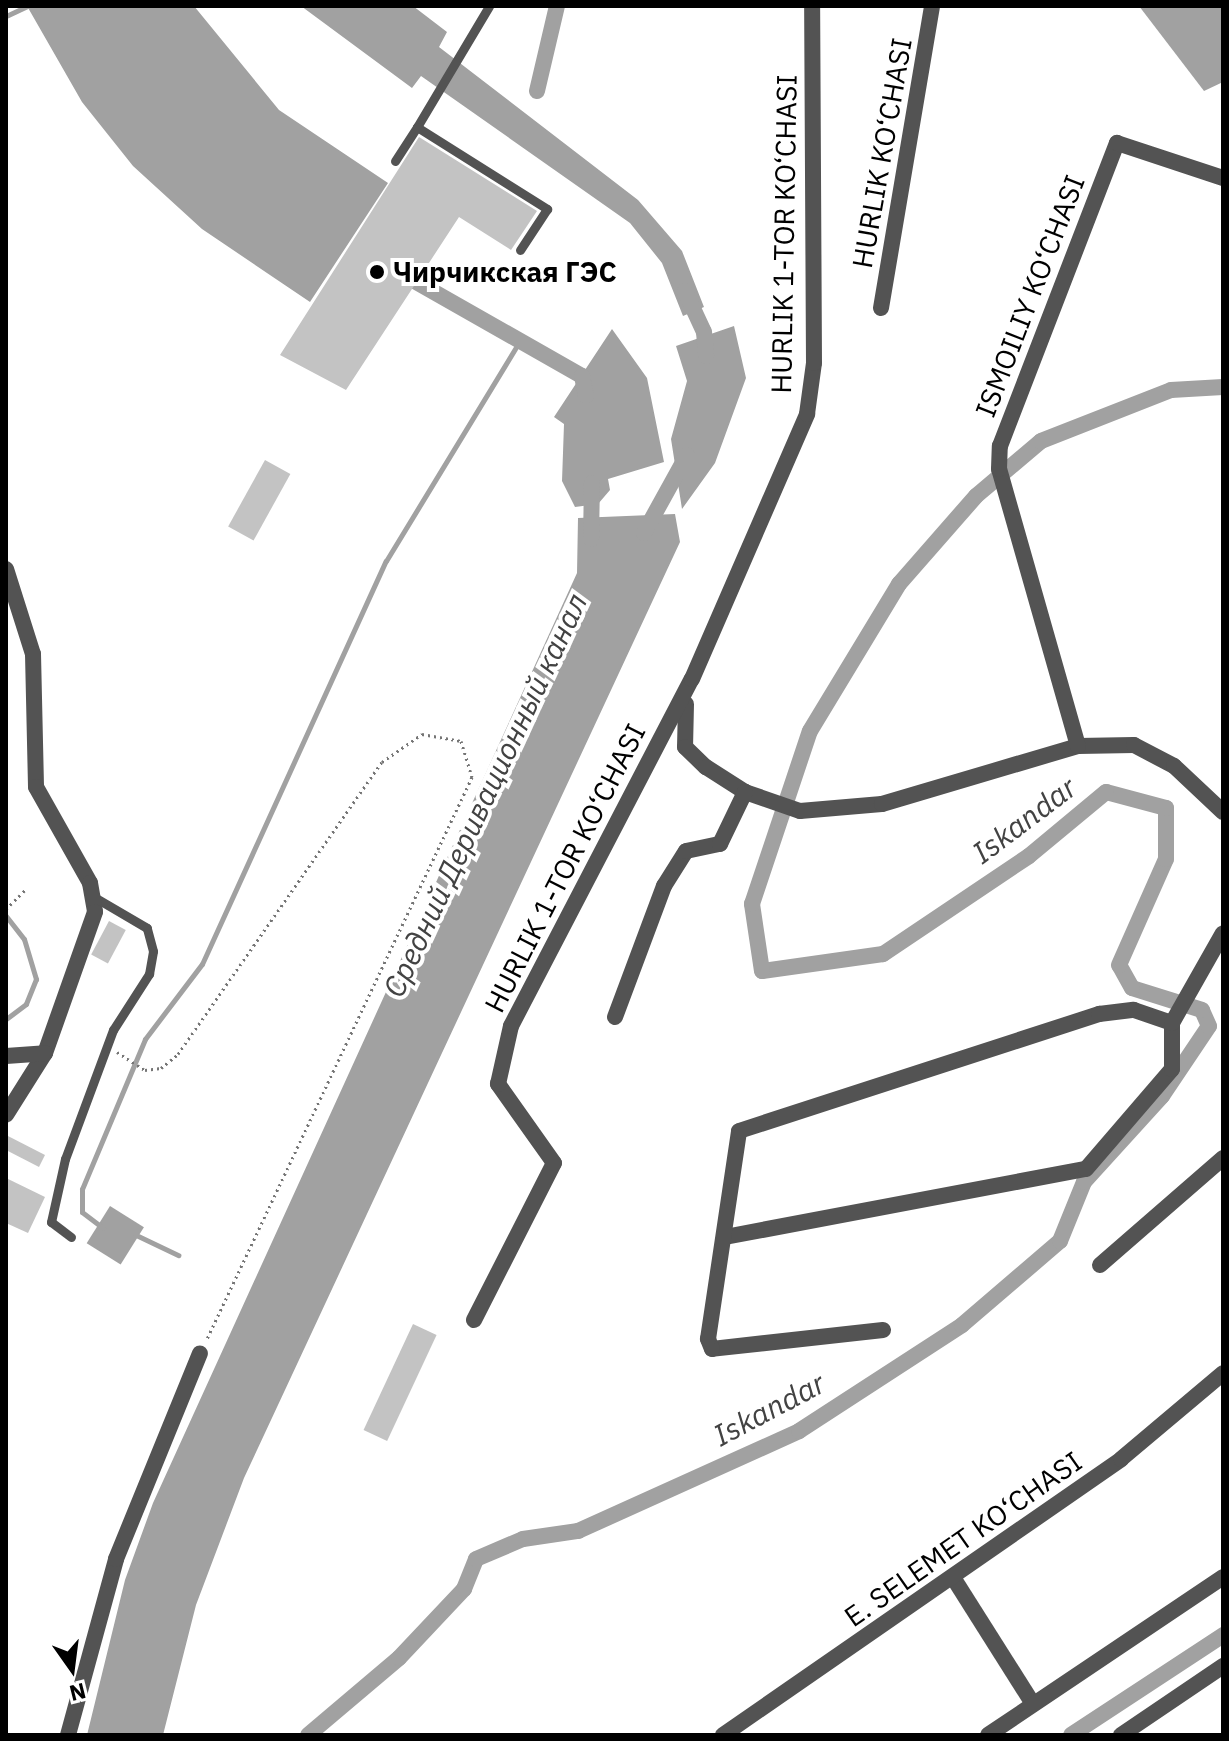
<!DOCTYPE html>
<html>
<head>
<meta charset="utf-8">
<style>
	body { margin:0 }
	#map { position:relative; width:1229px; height:1741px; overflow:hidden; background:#fff; font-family:"IBM Plex Sans",sans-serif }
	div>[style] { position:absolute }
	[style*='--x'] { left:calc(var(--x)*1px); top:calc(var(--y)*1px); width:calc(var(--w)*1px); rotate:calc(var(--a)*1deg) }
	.water>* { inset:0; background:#a1a1a1; transform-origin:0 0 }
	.stream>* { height:5px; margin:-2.5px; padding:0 2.5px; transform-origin:2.5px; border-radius:2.5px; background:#a1a1a1 }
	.canal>* { height:16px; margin:-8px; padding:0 8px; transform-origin:8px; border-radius:8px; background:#a1a1a1 }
	.building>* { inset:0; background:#c3c3c3; transform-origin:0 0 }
	.path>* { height:3px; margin-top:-1.5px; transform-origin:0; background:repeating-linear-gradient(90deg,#757575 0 2px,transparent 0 6px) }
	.lane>* { height:9px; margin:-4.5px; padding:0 4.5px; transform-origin:4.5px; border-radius:4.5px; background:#535353 }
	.street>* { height:16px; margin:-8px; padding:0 8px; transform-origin:8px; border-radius:8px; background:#535353 }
	.dots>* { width:22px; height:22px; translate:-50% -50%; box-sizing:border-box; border:4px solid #fff; border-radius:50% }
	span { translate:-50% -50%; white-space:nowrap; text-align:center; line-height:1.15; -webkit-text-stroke:8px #fff; paint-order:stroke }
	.street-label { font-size:28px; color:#000 }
	.poi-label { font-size:28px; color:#000; font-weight:700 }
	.left { translate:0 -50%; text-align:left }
	.water-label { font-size:30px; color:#424242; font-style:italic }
	.frame { position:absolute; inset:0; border:8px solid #000; pointer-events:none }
	.north { position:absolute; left:32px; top:1629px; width:80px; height:80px; -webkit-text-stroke:6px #fff; paint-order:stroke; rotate:166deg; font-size:22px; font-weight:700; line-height:32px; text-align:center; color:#000 }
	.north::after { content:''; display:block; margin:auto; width:28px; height:36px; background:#000; clip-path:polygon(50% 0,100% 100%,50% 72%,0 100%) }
</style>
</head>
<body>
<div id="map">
	<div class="water">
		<div style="clip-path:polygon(27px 6px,194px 6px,279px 110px,388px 183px,310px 302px,202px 229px,133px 166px,82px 102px)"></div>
		<div style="clip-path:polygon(301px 6px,413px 6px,447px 32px,439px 47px,638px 200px,682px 251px,704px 307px,683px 316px,662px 263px,630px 223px,421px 76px,412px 88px)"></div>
		<div style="clip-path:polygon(1139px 6px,1223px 6px,1223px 82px,1204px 91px)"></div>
		<div style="clip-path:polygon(734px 326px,746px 378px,715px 463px,682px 509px,671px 439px,687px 381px,676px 346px)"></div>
		<div style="clip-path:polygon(612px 329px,647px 378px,664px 462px,608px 479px,610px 490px,598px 504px,575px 507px,562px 481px,564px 424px,554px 417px)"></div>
		<div style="clip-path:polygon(675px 514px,680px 542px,244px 1478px,196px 1605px,163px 1735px,87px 1735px,125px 1580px,153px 1503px,577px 573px,578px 518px)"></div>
		<div style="left:110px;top:1206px;width:40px;height:44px;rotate:32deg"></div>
	</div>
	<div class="stream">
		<div style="--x:6;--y:16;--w:23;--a:-25"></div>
		<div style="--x:6;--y:916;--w:29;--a:52"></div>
		<div style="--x:24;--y:939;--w:42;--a:73.3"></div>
		<div style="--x:36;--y:979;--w:27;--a:112"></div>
		<div style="--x:26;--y:1004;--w:25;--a:143"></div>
		<div style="--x:103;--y:1228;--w:26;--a:-143"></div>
		<div style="--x:82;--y:1212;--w:23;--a:-90"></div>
		<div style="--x:82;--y:1189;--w:163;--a:-67.2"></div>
		<div style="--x:145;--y:1039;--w:94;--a:-52.8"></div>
		<div style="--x:202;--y:964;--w:443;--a:-65.5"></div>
		<div style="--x:386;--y:561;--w:258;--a:-58.7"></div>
		<div style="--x:136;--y:1235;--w:47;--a:25.5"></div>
	</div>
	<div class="canal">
		<div style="--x:537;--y:91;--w:87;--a:-76.8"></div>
		<div style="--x:397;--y:271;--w:213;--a:29.6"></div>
		<div style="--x:582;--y:376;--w:20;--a:79"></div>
		<div style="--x:685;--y:291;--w:45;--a:65.1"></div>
		<div style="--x:704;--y:332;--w:24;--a:85"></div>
		<div style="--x:644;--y:533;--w:89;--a:-61.1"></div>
		<div style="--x:591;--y:539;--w:56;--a:-89"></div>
		<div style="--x:308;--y:1735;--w:119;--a:-40.2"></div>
		<div style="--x:399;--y:1658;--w:95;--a:-46.7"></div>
		<div style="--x:464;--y:1589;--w:32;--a:-68"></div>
		<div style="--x:476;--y:1559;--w:51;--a:-23.1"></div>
		<div style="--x:523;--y:1539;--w:56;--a:-8.3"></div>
		<div style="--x:578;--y:1531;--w:243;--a:-24.3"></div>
		<div style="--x:799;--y:1431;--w:194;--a:-33"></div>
		<div style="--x:962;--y:1325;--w:129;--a:-40.6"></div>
		<div style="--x:1060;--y:1241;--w:64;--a:-67.9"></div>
		<div style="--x:1084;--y:1182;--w:116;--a:-47.8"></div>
		<div style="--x:1162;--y:1096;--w:84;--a:-56.1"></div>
		<div style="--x:1209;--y:1026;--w:17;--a:-114"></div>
		<div style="--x:1202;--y:1010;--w:73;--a:-162.6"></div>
		<div style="--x:1132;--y:988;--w:26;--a:-119"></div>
		<div style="--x:1119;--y:965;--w:116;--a:-66.1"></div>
		<div style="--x:1166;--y:859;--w:51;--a:-90"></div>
		<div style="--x:1166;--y:808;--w:62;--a:-165.1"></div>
		<div style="--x:1106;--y:792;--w:100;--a:140.3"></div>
		<div style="--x:1029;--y:856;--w:176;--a:146.1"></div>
		<div style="--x:883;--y:954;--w:122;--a:172"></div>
		<div style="--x:762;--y:971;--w:68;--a:-98.5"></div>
		<div style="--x:752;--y:904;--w:182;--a:-71.5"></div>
		<div style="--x:810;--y:731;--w:172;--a:-58.8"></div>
		<div style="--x:899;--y:584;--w:117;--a:-48.8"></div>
		<div style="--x:976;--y:496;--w:85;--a:-40.2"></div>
		<div style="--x:1041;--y:441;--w:140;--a:-21.4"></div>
		<div style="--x:1171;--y:390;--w:52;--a:-3.3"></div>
		<div style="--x:1071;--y:1735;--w:182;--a:-33.3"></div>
	</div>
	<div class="building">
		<div style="clip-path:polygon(419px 137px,537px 211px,511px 250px,459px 217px,346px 390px,280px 355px)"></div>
		<div style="left:265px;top:460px;width:29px;height:76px;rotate:29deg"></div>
		<div style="left:109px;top:921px;width:19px;height:38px;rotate:28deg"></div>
		<div style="clip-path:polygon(6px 1135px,45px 1155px,39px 1167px,6px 1150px)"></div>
		<div style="clip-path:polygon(6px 1178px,45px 1197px,28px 1233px,6px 1223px)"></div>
		<div style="left:413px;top:1324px;width:26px;height:117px;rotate:25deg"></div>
	</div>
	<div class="path">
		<div style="--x:6;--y:909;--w:28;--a:-45"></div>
		<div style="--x:117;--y:1052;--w:33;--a:33"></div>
		<div style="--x:145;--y:1070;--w:16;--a:-7"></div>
		<div style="--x:161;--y:1068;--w:22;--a:-39"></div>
		<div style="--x:178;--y:1054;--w:356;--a:-55.1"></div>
		<div style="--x:382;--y:762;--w:49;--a:-35"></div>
		<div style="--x:422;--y:734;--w:40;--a:10"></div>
		<div style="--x:461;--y:741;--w:38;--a:73"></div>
		<div style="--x:472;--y:777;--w:621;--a:115.25"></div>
	</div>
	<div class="lane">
		<div style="--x:417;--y:127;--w:141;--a:-59.2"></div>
		<div style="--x:395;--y:161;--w:40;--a:-57.1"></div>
		<div style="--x:417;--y:127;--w:154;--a:32.2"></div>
		<div style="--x:547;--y:209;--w:49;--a:123.4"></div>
		<div style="--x:71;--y:1237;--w:25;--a:-143"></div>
		<div style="--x:51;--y:1222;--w:65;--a:-77.5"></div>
		<div style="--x:65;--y:1159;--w:138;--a:-69.6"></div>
		<div style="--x:113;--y:1030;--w:67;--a:-57.3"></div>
		<div style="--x:149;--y:974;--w:23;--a:-80"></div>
		<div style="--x:153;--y:951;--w:24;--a:-105"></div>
		<div style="--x:147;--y:928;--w:61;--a:-149.7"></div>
	</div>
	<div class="street">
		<div style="--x:881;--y:308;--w:306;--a:-80.4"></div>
		<div style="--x:6;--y:569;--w:89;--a:72.4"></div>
		<div style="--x:33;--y:654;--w:133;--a:88.7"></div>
		<div style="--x:36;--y:787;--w:110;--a:60.6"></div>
		<div style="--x:90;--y:883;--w:29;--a:80"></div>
		<div style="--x:95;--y:912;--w:150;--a:109.5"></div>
		<div style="--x:45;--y:1053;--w:73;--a:122.2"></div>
		<div style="--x:686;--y:704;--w:43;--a:91.3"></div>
		<div style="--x:685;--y:747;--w:29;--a:44"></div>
		<div style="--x:706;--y:767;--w:46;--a:32.7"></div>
		<div style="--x:745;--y:792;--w:58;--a:19.1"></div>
		<div style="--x:800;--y:811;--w:82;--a:-4.9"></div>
		<div style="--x:882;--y:804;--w:204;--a:-16.5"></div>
		<div style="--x:1078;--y:746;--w:56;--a:-1"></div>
		<div style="--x:1134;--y:745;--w:45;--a:27.7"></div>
		<div style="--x:1174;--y:766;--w:67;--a:43.2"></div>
		<div style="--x:1078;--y:746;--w:288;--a:-105.9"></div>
		<div style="--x:999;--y:469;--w:23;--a:-88"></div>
		<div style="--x:1000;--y:446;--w:325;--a:-68.9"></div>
		<div style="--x:1117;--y:143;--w:112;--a:18.3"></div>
		<div style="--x:615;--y:1017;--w:140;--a:-69.5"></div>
		<div style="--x:664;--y:886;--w:41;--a:-57.8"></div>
		<div style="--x:686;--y:851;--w:35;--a:-12"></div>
		<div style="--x:720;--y:844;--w:58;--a:-64.3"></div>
		<div style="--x:6;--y:1056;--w:39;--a:-4"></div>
		<div style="--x:725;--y:1237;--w:367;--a:-10.7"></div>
		<div style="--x:1086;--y:1169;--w:132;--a:-49.3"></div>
		<div style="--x:1172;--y:1069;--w:46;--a:-90"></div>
		<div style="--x:1100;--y:1265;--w:163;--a:-41"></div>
		<div style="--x:474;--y:1320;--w:176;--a:-63"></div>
		<div style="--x:554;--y:1163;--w:97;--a:-125.3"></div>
		<div style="--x:498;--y:1084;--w:59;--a:-77.4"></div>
		<div style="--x:511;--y:1026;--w:391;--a:-62.5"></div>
		<div style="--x:692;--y:679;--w:289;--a:-66.5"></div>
		<div style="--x:807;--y:414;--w:51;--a:-82.2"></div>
		<div style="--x:814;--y:363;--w:357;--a:-90.3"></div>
		<div style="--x:883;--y:1330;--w:172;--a:173.7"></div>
		<div style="--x:712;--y:1349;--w:11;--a:-112"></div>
		<div style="--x:708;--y:1339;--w:210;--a:-81.5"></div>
		<div style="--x:739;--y:1131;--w:379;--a:-18"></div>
		<div style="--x:1099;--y:1014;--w:35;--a:-7"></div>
		<div style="--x:1134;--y:1010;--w:40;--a:18.9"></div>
		<div style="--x:1172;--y:1023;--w:103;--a:-60.5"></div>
		<div style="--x:954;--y:1579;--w:148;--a:57.7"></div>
		<div style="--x:68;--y:1735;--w:182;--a:-74.7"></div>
		<div style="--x:116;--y:1559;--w:222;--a:-67.8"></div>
		<div style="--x:723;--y:1735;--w:484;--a:-34.7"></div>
		<div style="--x:1121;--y:1459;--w:133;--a:-40.1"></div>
		<div style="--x:988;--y:1735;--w:283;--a:-33.9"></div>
		<div style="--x:1121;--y:1735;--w:123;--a:-34.1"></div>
	</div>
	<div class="dots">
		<div style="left:377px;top:272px;background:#000"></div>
	</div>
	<div class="street-label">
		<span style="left:882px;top:153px;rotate:-80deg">HURLIK KO‘CHASI</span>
		<span style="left:784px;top:234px;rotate:-89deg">HURLIK 1-TOR KO‘CHASI</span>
		<span style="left:1030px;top:296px;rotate:-69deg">ISMOILIY KO‘CHASI</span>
		<span style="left:565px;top:868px;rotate:-63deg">HURLIK 1-TOR KO‘CHASI</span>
		<span style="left:963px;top:1539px;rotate:-35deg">E. SELEMET KO‘CHASI</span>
	</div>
	<div class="poi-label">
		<span class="left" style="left:393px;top:272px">Чирчикская ГЭС</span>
	</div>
	<div class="water-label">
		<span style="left:485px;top:795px;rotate:-65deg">Средний Деривационный канал</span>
		<span style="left:1024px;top:820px;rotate:-37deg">Iskandar</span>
		<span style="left:769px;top:1409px;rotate:-28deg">Iskandar</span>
	</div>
	<div class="frame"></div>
	<div class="north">N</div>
</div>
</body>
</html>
